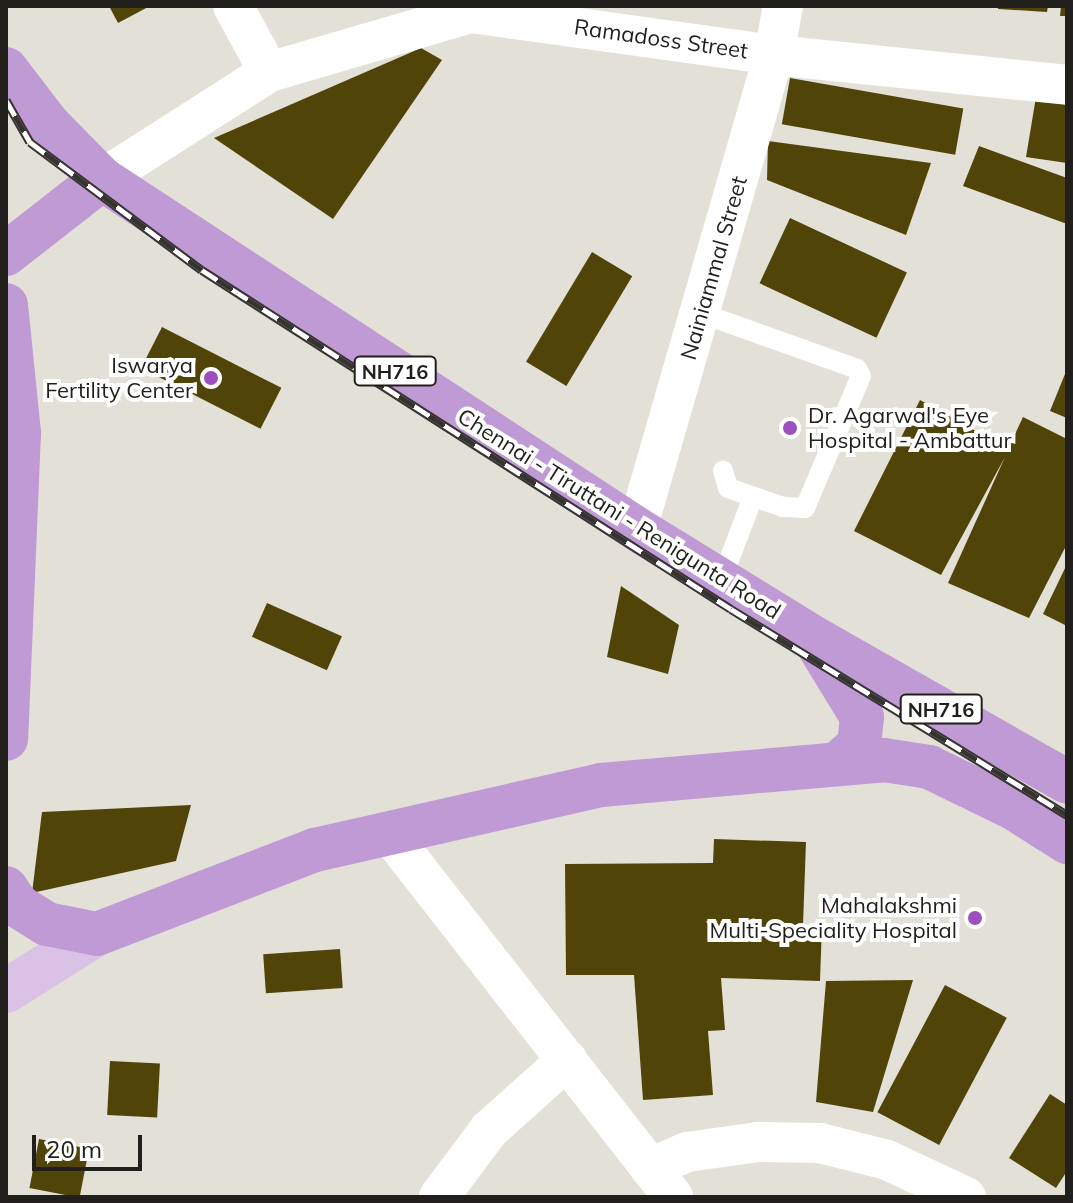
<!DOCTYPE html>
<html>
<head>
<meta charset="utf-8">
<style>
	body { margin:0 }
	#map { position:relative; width:1073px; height:1203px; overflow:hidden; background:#e3e1d7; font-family:Mulish,sans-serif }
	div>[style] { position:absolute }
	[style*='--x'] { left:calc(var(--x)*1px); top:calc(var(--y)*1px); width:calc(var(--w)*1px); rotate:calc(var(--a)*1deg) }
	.building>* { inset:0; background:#514408; transform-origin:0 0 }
	.lane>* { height:20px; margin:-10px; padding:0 10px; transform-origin:10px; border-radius:10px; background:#fff }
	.street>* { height:40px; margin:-20px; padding:0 20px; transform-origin:20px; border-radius:20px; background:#fff }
	.primary>* { height:44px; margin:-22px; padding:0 22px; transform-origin:22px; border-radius:22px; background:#d9c2e6 }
	.highway>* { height:44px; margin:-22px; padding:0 22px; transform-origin:22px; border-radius:22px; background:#c09ad5 }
	.rail>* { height:9px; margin-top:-4.5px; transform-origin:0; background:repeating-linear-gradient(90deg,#fff 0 18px,#363430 0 36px); box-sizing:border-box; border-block:2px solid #363430 }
	.dots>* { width:22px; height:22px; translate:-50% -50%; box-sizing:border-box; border:4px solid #fff; border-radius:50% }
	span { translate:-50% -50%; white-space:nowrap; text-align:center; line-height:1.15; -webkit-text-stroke:8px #fff; paint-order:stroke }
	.shield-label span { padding:2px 6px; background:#fff; border:2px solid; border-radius:6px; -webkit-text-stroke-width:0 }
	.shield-label { font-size:20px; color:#201f1b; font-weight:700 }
	.street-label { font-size:22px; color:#201f1b }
	.poi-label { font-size:22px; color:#201f1b }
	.right { translate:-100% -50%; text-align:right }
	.left { translate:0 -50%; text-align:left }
	.frame { position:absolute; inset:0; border:8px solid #201f1b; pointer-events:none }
	.scale { position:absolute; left:32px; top:1135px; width:110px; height:36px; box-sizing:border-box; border:4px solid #201f1b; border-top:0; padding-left:10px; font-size:24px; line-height:28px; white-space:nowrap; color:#201f1b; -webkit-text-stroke:6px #fff; paint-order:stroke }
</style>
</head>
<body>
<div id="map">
	<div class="building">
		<div style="clip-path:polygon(109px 6px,150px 6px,118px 23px)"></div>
		<div style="clip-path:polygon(998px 6px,1048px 6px,1047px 12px,998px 9px)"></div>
		<div style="clip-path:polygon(1061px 6px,1067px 6px,1067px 16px,1060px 16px)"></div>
		<div style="clip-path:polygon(421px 48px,442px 60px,333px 219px,214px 138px)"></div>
		<div style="left:790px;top:78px;width:176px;height:47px;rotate:10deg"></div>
		<div style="clip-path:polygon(1036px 97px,1067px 102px,1067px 163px,1026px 157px)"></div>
		<div style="clip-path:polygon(768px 141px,931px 163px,906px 235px,767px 180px)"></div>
		<div style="clip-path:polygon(979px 146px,1067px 178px,1067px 224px,963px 186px)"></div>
		<div style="left:790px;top:218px;width:129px;height:72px;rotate:25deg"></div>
		<div style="left:592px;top:252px;width:47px;height:128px;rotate:31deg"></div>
		<div style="left:162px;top:327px;width:134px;height:46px;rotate:27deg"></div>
		<div style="clip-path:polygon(1067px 369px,1067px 418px,1050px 411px)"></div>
		<div style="clip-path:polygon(920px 400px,1008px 449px,1023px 417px,1067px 439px,1067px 544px,1029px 618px,948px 583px,1005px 457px,941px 575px,854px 531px)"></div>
		<div style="clip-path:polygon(1067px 564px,1067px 626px,1043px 614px)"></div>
		<div style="clip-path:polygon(621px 586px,679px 625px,668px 674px,607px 657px)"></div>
		<div style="left:267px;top:603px;width:82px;height:37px;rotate:24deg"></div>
		<div style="clip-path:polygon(191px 805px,176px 861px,32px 893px,42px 812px)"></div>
		<div style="clip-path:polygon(714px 839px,806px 842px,803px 925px,822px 925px,820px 981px,721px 978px,725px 1030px,708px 1031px,713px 1095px,643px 1100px,634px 975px,566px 975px,565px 864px,713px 863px)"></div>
		<div style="left:340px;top:949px;width:39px;height:77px;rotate:86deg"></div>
		<div style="clip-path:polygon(913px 980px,873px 1112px,816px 1102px,826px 981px)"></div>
		<div style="left:945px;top:985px;width:70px;height:144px;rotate:28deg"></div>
		<div style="left:110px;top:1061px;width:50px;height:54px;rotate:3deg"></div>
		<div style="clip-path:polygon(1050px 1094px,1067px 1105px,1067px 1171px,1056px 1188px,1009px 1158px)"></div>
		<div style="left:39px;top:1139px;width:51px;height:50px;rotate:11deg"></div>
	</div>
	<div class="lane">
		<div style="--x:701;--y:313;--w:166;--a:19.7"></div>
		<div style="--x:857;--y:369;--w:8;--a:60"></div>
		<div style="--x:861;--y:376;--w:143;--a:113"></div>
		<div style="--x:805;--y:508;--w:22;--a:-177"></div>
		<div style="--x:783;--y:507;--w:58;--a:-160.9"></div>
		<div style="--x:728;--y:488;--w:18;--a:-106"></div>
		<div style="--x:721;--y:581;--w:90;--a:-69.1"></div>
	</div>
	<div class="street">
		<div style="--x:233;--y:6;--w:75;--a:61.4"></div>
		<div style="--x:102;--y:179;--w:198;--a:-32.6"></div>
		<div style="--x:269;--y:72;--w:210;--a:-16.3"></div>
		<div style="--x:471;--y:13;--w:306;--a:7.9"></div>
		<div style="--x:774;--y:55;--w:295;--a:5.8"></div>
		<div style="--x:637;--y:529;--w:493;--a:-73.9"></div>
		<div style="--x:774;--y:55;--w:50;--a:-79.6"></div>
		<div style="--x:388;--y:832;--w:463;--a:52"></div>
		<div style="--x:650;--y:1168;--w:40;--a:-23.4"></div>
		<div style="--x:687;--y:1152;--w:72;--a:-8"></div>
		<div style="--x:758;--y:1142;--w:62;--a:0.9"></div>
		<div style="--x:820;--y:1143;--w:69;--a:14.2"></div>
		<div style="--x:887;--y:1160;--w:87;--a:25.1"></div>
		<div style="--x:439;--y:1197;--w:84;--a:-53.3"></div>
		<div style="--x:489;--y:1130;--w:105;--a:-41.9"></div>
	</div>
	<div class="primary">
		<div style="--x:6;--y:991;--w:107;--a:-32.1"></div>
	</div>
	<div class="highway">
		<div style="--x:6;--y:69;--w:69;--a:52.6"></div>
		<div style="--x:48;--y:124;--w:77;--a:45.5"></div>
		<div style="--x:102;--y:179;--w:639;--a:33.19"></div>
		<div style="--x:637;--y:529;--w:208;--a:31.6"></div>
		<div style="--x:814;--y:638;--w:291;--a:29.6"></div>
		<div style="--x:6;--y:254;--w:122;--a:-38"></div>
		<div style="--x:6;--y:305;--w:129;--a:84.2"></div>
		<div style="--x:19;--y:433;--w:306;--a:92.4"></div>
		<div style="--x:815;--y:640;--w:90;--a:58.6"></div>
		<div style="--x:862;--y:717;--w:28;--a:96"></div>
		<div style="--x:859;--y:745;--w:29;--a:139"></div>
		<div style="--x:6;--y:888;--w:22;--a:56"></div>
		<div style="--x:18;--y:906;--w:34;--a:32"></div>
		<div style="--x:47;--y:924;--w:51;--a:11.3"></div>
		<div style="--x:97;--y:934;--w:234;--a:-21.1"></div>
		<div style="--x:315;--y:850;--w:293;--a:-12.8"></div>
		<div style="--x:601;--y:785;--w:284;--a:-5"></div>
		<div style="--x:884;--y:760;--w:46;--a:8.8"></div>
		<div style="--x:929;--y:767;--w:96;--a:26"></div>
		<div style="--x:1015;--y:809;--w:62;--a:32.4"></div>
	</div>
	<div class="rail">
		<div style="--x:6;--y:100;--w:48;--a:60.3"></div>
		<div style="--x:30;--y:142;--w:214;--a:36.7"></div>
		<div style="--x:202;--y:270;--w:628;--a:32.65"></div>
		<div style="--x:731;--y:609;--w:394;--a:31.5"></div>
	</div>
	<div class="dots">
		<div style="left:211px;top:378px;background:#9c4fc0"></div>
		<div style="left:790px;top:428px;background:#9c4fc0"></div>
		<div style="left:975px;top:918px;background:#9c4fc0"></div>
	</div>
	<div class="shield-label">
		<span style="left:395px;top:371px">NH716</span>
		<span style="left:941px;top:709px">NH716</span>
	</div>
	<div class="street-label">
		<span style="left:661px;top:39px;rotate:8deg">Ramadoss Street</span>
		<span style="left:714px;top:268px;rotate:-74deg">Nainiammal Street</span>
		<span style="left:619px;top:514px;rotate:32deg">Chennai - Tiruttani - Renigunta Road</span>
	</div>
	<div class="poi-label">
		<span class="right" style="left:193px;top:378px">Iswarya<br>Fertility Center</span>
		<span class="left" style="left:808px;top:428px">Dr. Agarwal's Eye<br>Hospital - Ambattur</span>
		<span class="right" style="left:957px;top:918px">Mahalakshmi<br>Multi-Speciality Hospital</span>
	</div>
	<div class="frame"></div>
	<div class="scale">20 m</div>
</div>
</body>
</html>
